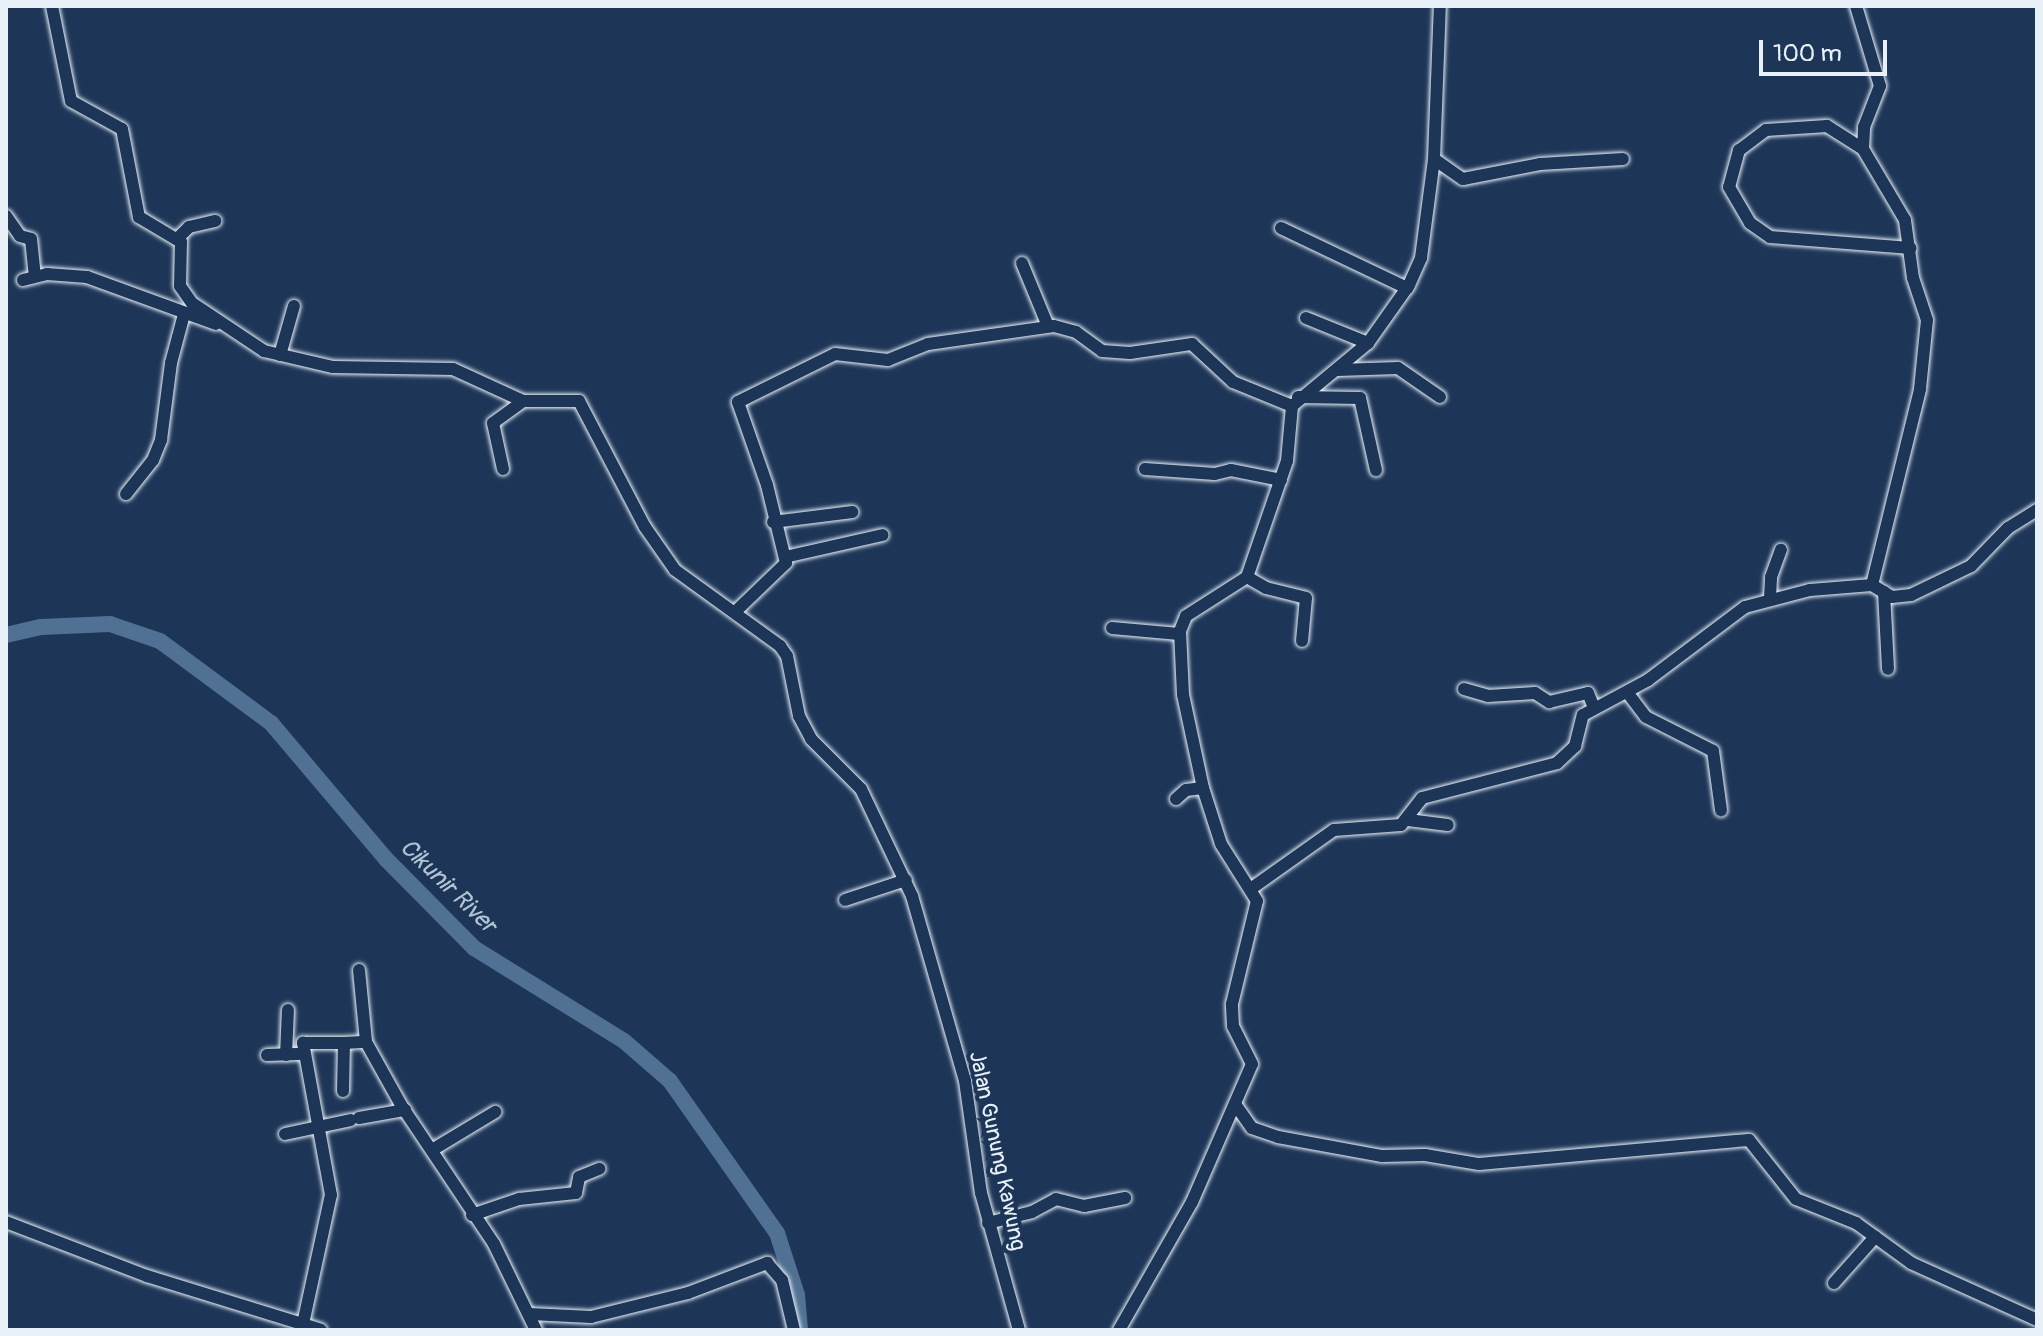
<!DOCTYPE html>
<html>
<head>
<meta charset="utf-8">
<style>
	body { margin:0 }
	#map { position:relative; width:2043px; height:1336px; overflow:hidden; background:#1d3557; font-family:Pangolin,sans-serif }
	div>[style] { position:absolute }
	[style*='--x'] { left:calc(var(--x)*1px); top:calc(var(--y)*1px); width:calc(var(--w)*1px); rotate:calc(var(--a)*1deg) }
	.river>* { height:16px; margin:-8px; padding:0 8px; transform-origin:8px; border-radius:8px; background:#507193 }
	.roads { filter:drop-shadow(0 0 2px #e8f1f8) drop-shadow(0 0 2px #e8f1f8) }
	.minor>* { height:12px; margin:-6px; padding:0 6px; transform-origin:6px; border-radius:6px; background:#1d3557 }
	span { translate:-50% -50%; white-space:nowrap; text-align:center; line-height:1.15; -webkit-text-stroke:8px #1d3557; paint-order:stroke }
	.street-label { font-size:22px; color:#e8f1f8 }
	.water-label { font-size:24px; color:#b3c4d5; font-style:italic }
	.frame { position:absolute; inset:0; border:8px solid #e8f1f8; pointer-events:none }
	.scale { position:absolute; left:1759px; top:40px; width:128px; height:36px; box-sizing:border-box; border:4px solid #e8f1f8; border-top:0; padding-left:10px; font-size:24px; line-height:28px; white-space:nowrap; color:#e8f1f8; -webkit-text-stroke:6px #1d3557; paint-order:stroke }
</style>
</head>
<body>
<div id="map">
	<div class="river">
		<div style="--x:6;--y:635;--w:36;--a:-13"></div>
		<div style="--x:41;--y:627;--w:69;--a:-2.5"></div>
		<div style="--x:110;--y:624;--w:53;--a:18.8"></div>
		<div style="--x:160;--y:641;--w:138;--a:36.5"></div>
		<div style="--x:271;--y:723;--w:178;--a:49.8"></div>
		<div style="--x:386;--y:859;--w:125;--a:45.3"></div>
		<div style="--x:474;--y:948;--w:176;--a:31.8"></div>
		<div style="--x:624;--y:1041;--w:61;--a:41"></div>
		<div style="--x:670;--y:1081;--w:186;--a:54.9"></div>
		<div style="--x:777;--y:1233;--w:65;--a:72.1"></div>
		<div style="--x:797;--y:1295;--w:35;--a:85"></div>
	</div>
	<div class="roads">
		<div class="minor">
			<div style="--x:52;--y:6;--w:97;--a:78.7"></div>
			<div style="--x:71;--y:101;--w:58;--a:28.8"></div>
			<div style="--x:122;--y:129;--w:90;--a:79.1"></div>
			<div style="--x:139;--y:217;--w:49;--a:30.8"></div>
			<div style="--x:181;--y:242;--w:44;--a:91.3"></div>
			<div style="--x:180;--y:286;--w:21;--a:55"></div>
			<div style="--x:192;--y:303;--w:87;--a:33.7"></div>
			<div style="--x:264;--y:351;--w:71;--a:13.1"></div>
			<div style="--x:333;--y:367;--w:120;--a:1"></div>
			<div style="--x:453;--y:369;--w:77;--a:24.6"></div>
			<div style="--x:523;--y:401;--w:56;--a:0"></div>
			<div style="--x:579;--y:401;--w:142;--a:62.4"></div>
			<div style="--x:645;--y:527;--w:52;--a:55.1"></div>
			<div style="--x:675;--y:570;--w:130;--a:35.9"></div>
			<div style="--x:780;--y:646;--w:12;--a:55"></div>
			<div style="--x:787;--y:656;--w:61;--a:78.7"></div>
			<div style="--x:799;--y:716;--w:26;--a:62"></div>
			<div style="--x:811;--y:739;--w:71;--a:45"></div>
			<div style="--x:861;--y:789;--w:119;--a:64.5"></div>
			<div style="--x:912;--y:896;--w:192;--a:74"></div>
			<div style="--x:965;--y:1081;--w:113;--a:81.9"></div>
			<div style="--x:981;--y:1193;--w:142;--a:74.5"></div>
			<div style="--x:1863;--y:149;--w:43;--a:-147.4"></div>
			<div style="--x:1827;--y:126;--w:61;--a:176.2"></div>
			<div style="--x:1766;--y:130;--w:34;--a:143"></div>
			<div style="--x:1739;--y:150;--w:38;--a:105"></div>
			<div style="--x:1729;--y:187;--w:42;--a:59.7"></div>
			<div style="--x:1750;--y:223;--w:24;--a:35"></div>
			<div style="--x:1770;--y:237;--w:141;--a:4.5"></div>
			<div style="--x:1434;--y:159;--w:35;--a:35"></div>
			<div style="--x:1463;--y:179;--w:78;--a:-11"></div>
			<div style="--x:1540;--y:164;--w:83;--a:-3.4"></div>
			<div style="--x:6;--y:216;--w:24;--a:55"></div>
			<div style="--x:20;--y:236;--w:11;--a:15"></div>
			<div style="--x:31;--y:239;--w:37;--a:84"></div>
			<div style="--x:1281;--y:228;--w:140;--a:25.5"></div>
			<div style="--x:178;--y:238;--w:16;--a:-45"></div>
			<div style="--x:189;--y:227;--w:27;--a:-13"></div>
			<div style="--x:1022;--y:263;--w:68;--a:67.6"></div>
			<div style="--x:23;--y:280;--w:25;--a:-14"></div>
			<div style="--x:47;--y:274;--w:40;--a:4.3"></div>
			<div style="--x:87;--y:277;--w:137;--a:20"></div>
			<div style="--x:1306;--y:318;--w:67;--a:22"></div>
			<div style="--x:280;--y:355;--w:51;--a:-74.1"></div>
			<div style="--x:1338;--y:370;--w:60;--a:-1.9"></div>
			<div style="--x:1398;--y:368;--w:51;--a:34.6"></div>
			<div style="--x:1298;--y:397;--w:62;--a:0.9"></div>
			<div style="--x:1360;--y:398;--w:74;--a:77.5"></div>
			<div style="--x:503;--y:469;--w:47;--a:-102.3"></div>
			<div style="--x:493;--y:423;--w:37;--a:-36"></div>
			<div style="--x:1145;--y:469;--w:70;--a:4.1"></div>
			<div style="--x:1215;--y:474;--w:16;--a:-14"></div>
			<div style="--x:1231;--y:470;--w:51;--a:11.3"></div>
			<div style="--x:126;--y:494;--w:43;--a:-51.5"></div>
			<div style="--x:153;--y:460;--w:22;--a:-68"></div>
			<div style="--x:161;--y:440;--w:78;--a:-82.6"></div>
			<div style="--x:171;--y:363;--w:51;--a:-75.1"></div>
			<div style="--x:773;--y:522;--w:80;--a:-7.2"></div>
			<div style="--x:785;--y:557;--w:100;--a:-12.7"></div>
			<div style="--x:1247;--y:577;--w:22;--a:30"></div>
			<div style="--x:1266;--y:588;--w:41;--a:14"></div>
			<div style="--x:1306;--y:598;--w:43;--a:95.3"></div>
			<div style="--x:1872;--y:585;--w:23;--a:31"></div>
			<div style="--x:1892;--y:597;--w:19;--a:-6"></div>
			<div style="--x:1911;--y:595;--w:67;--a:-25.8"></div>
			<div style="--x:1971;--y:566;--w:53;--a:-45.8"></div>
			<div style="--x:2008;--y:528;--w:34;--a:-32"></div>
			<div style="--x:1884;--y:592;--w:77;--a:87"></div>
			<div style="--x:1770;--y:598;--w:21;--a:-87"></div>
			<div style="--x:1771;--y:577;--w:29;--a:-70"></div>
			<div style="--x:735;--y:612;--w:71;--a:-43.9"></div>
			<div style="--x:786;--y:563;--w:80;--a:-103.7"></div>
			<div style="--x:767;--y:485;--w:88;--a:-109.3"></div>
			<div style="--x:738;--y:402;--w:108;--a:-26.3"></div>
			<div style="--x:835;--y:354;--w:53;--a:6.5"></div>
			<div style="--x:888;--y:360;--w:43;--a:-21.8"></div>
			<div style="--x:928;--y:344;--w:127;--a:-8.1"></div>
			<div style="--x:1054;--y:326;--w:23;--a:15"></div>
			<div style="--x:1076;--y:332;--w:32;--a:36"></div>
			<div style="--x:1102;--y:351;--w:28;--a:4"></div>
			<div style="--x:1130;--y:353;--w:63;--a:-8.3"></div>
			<div style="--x:1192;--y:344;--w:56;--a:42.8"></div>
			<div style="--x:1233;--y:382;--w:64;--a:22.1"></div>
			<div style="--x:1112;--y:628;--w:67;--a:5.1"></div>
			<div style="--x:1464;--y:689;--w:25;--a:16"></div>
			<div style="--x:1488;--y:696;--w:47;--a:-3.7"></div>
			<div style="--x:1535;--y:693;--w:17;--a:33"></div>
			<div style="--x:1549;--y:702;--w:40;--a:-13"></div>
			<div style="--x:1588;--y:693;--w:16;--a:68"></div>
			<div style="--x:1627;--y:692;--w:31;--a:53"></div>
			<div style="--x:1646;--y:717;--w:75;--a:26.9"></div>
			<div style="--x:1713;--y:751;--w:60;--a:82.3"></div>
			<div style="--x:1176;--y:799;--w:13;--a:-42"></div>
			<div style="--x:1186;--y:790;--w:17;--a:-7"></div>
			<div style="--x:1408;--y:820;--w:40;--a:7.1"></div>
			<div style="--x:1252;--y:888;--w:100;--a:-35.3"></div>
			<div style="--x:1334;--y:830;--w:67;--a:-4.3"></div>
			<div style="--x:1401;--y:825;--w:34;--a:-52"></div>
			<div style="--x:1422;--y:798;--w:139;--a:-14.5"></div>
			<div style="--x:1557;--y:763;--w:25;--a:-43"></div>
			<div style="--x:1575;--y:746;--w:32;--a:-76"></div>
			<div style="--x:1583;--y:715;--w:74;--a:-28.3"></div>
			<div style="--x:1648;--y:680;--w:121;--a:-37"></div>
			<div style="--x:1745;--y:607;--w:67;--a:-14.7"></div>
			<div style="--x:1810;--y:590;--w:62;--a:-4.6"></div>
			<div style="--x:1872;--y:585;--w:202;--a:-76.2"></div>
			<div style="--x:1920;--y:389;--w:69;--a:-84.2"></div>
			<div style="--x:1927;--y:320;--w:44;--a:-108.4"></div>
			<div style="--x:1913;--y:278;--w:59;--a:-97.9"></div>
			<div style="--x:1905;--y:220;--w:82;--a:-120.6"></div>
			<div style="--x:1863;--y:149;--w:22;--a:-87"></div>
			<div style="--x:1864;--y:127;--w:44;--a:-68.7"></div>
			<div style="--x:1880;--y:86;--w:84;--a:-106.7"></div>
			<div style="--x:845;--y:900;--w:64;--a:-18.2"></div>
			<div style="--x:359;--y:970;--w:72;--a:84.4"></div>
			<div style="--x:366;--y:1042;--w:72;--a:60.9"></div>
			<div style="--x:401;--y:1105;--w:167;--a:56.2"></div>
			<div style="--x:494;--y:1244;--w:96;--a:64"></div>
			<div style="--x:267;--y:1055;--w:37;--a:-2"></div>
			<div style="--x:286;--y:1055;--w:45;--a:-87.5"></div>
			<div style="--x:343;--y:1091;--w:48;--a:-88.8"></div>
			<div style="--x:344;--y:1043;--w:22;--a:-3"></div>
			<div style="--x:1235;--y:1104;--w:29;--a:55"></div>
			<div style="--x:1252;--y:1128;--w:28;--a:19"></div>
			<div style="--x:1278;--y:1137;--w:106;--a:10.4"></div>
			<div style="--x:1382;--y:1156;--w:43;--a:-1.3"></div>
			<div style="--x:1425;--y:1155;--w:55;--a:9.5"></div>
			<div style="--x:1479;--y:1164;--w:271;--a:-5.1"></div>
			<div style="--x:1749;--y:1140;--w:75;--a:51.5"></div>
			<div style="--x:1796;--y:1199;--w:65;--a:21.8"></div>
			<div style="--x:1856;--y:1223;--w:68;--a:36"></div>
			<div style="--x:1911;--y:1263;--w:138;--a:24.3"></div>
			<div style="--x:359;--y:1118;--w:47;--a:-9.9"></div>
			<div style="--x:285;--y:1134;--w:67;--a:-12"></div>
			<div style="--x:432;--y:1150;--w:74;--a:-31.1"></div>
			<div style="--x:472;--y:1215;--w:50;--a:-18.8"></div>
			<div style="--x:519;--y:1199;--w:57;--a:-6"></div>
			<div style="--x:576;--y:1193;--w:16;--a:-79"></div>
			<div style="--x:579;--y:1177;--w:22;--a:-22"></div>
			<div style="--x:6;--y:1222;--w:151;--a:21"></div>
			<div style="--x:147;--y:1276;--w:182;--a:17.2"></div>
			<div style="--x:988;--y:1223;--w:45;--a:-14"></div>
			<div style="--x:1032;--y:1212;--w:27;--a:-28"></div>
			<div style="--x:1056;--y:1199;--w:29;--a:14"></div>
			<div style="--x:1084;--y:1206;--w:42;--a:-11"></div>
			<div style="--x:1834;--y:1283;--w:62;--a:-48.3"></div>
			<div style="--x:530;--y:1314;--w:61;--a:2.8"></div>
			<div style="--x:591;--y:1317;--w:100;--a:-13.9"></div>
			<div style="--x:688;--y:1293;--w:85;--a:-20.8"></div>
			<div style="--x:767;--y:1263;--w:23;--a:49"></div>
			<div style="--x:782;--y:1280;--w:51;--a:76.5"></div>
			<div style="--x:303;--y:1324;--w:132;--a:-77.8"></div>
			<div style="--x:331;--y:1195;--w:155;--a:-100.4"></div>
			<div style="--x:303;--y:1043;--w:41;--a:0"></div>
			<div style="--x:1119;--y:1330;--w:147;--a:-60.3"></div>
			<div style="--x:1192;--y:1202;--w:150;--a:-66.5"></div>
			<div style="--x:1252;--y:1064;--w:42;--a:-116.6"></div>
			<div style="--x:1233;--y:1026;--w:22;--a:-93"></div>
			<div style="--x:1232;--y:1004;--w:106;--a:-76.4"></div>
			<div style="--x:1257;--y:901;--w:67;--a:-122.3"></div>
			<div style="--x:1221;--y:844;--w:59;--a:-107.8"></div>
			<div style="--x:1203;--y:788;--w:95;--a:-102.1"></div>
			<div style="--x:1183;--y:695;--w:64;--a:-92.7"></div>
			<div style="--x:1180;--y:631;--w:16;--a:-68"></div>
			<div style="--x:1186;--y:616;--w:72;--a:-32.6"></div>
			<div style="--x:1247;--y:577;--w:123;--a:-71"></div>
			<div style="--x:1287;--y:461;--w:55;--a:-84.8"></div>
			<div style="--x:1292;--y:406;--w:99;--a:-39.7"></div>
			<div style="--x:1368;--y:343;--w:71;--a:-54.7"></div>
			<div style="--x:1409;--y:285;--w:30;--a:-66"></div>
			<div style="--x:1421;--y:258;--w:100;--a:-82.5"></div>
			<div style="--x:1434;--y:159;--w:153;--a:-87.8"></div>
		</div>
	</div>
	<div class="street-label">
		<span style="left:997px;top:1151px;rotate:78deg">Jalan Gunung Kawung</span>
	</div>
	<div class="water-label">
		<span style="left:448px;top:886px;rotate:44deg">Cikunir River</span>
	</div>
	<div class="frame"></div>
	<div class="scale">100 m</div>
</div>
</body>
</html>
